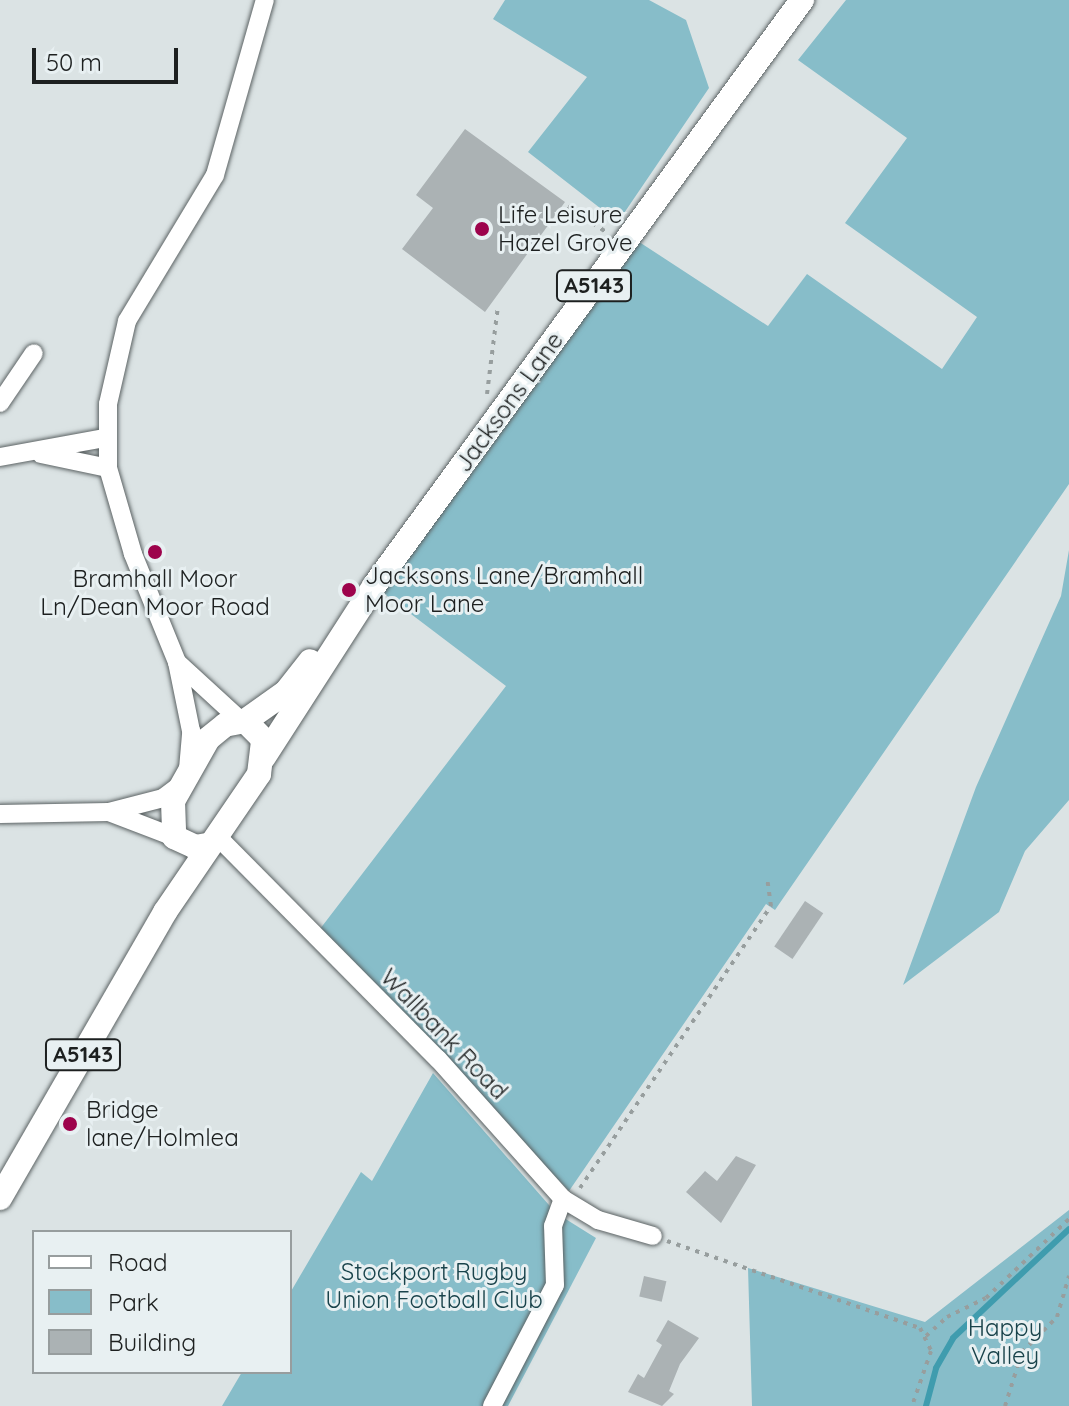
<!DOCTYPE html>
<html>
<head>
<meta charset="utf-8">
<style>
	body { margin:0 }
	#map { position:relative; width:1069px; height:1406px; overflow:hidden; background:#dbe3e4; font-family:Quicksand,sans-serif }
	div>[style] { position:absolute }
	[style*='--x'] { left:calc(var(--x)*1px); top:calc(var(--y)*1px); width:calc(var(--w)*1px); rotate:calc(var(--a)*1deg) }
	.green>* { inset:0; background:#87bdc9 }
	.stream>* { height:6px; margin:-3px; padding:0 3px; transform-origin:3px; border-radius:3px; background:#3f9cae }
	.building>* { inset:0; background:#abb2b4; transform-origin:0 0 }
	.path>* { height:4px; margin-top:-2px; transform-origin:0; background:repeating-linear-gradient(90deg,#979e9e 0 4px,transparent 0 10px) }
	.roads { filter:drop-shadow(0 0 2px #5c6364) drop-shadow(0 0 2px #5c6364) }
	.minor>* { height:18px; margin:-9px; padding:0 9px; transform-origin:9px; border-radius:9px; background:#fff }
	.major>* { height:24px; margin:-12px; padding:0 12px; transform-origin:12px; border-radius:12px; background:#fff }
	.dots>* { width:22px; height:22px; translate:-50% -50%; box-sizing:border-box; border:4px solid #e8f0f2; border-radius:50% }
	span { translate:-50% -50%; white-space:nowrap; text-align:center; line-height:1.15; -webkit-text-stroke:6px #e8f0f2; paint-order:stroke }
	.shield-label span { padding:2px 6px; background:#e8f0f2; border:2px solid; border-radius:6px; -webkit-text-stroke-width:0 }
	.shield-label { font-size:22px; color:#1d2020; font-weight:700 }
	.poi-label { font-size:24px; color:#1d2020 }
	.left { translate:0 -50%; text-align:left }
	.street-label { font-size:24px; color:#1d2020 }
	.park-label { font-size:24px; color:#19434b }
	.legend { position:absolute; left:32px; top:1230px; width:260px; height:144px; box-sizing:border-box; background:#e8f0f2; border:2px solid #979d9e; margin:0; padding:10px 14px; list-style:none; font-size:24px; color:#1d2020 }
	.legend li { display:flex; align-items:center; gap:16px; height:40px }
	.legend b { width:40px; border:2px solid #979d9e }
	.scale { position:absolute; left:32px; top:48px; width:146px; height:36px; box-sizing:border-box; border:4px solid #1d2020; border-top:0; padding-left:10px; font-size:24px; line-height:28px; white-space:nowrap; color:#1d2020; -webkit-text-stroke:6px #e8f0f2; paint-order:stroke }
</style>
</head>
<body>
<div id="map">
	<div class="green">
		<div style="clip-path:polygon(505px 0,649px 0,686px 20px,709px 88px,618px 222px,528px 152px,587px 77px,493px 19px)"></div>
		<div style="clip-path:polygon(846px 0,1069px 0,1069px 484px,775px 910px,766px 904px,569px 1191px,320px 929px,506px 686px,374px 586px,630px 236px,768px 326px,807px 274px,942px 369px,977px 317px,845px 223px,907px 138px,798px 60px)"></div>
		<div style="clip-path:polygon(1069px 550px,1069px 800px,1025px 851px,999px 912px,903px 985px,976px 787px,1061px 596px)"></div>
		<div style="clip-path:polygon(433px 1073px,556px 1213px,596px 1238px,508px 1406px,222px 1406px,242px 1372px,290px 1372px,290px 1293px,361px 1172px,372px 1181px)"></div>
		<div style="clip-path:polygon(1069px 1210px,1069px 1406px,752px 1406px,748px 1268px,925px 1322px)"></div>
	</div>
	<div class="stream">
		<div style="--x:926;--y:1406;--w:39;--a:-75"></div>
		<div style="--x:936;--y:1368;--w:34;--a:-60"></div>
		<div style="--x:953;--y:1338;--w:159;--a:-43.2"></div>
	</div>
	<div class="building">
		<div style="clip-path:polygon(465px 129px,565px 202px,485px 312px,402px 249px,433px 208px,416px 195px)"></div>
		<div style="left:805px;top:901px;width:22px;height:55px;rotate:34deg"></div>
		<div style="clip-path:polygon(736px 1156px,756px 1165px,721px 1223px,686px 1192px,705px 1171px,717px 1181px)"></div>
		<div style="left:644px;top:1276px;width:23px;height:21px;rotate:13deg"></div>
		<div style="clip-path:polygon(668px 1320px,699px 1338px,680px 1364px,669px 1391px,674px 1394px,662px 1406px,628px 1392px,638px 1374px,644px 1378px,662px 1345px,656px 1341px)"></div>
	</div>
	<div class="path">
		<div style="--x:568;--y:206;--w:46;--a:34.4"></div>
		<div style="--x:487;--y:394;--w:89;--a:-82.9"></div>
		<div style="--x:580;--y:1188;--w:341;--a:-55.9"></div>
		<div style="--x:771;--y:906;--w:27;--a:-98"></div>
		<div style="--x:667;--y:1241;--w:268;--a:19"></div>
		<div style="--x:920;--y:1328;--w:25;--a:64"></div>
		<div style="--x:931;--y:1351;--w:58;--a:109.1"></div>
		<div style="--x:926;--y:1336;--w:28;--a:-42"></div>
		<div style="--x:947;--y:1317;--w:43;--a:-26"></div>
		<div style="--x:986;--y:1298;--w:115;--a:-43.6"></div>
		<div style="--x:1005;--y:1406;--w:57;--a:-72.5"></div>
		<div style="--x:1022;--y:1352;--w:49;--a:-45"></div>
		<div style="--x:1057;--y:1317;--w:43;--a:-73.7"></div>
	</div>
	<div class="roads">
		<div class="minor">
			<div style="--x:0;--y:403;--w:60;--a:-55.8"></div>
			<div style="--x:41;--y:454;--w:68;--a:11.8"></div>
			<div style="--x:0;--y:457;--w:107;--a:-10.3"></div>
			<div style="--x:177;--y:662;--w:86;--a:42.6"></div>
			<div style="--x:188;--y:769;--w:38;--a:-85"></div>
			<div style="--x:191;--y:731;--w:70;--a:-101.5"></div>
			<div style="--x:177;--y:662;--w:117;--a:-112.2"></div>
			<div style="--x:133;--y:554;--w:90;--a:-106.2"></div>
			<div style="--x:108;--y:468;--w:64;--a:-90"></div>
			<div style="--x:108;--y:404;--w:85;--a:-77.1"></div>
			<div style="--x:127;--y:321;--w:170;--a:-58.9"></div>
			<div style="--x:215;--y:175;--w:182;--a:-74.1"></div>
			<div style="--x:109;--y:812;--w:70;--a:21"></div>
			<div style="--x:0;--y:814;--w:109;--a:-1.1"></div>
			<div style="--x:109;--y:812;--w:56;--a:-14.5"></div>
			<div style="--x:163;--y:798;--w:20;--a:-37"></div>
			<div style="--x:217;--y:836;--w:314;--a:45.3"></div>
			<div style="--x:438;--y:1059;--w:188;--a:48.2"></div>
			<div style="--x:563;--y:1199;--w:41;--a:31"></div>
			<div style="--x:598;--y:1220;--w:57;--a:16.2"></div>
			<div style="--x:492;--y:1406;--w:136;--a:-62.5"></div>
			<div style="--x:555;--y:1285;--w:59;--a:-91.9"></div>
			<div style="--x:553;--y:1226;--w:29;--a:-70"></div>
		</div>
		<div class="major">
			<div style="--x:245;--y:721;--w:50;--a:-35.3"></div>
			<div style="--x:286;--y:692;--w:39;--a:-52"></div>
			<div style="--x:264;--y:757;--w:203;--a:-57.2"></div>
			<div style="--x:374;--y:586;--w:726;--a:-53.86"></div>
			<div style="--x:0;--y:1198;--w:330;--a:-60"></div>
			<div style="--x:165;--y:912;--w:167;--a:-55.7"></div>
			<div style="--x:259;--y:774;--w:35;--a:-83"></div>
			<div style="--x:263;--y:739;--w:25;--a:-135"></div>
			<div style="--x:245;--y:721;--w:20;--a:169"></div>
			<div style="--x:225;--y:725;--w:22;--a:141"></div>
			<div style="--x:208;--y:739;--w:71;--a:119.4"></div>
			<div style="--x:173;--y:801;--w:36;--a:88"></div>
			<div style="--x:174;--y:837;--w:23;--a:25"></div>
			<div style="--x:195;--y:847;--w:13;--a:-9"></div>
		</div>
	</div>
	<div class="dots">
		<div style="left:482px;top:229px;background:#9d034c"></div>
		<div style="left:155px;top:552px;background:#9d034c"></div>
		<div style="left:349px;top:590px;background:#9d034c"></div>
		<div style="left:70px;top:1124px;background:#9d034c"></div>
	</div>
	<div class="shield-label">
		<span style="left:594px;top:286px">A5143</span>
		<span style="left:83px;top:1055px">A5143</span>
	</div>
	<div class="poi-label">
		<span class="left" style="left:498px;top:229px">Life Leisure<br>Hazel Grove</span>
		<span class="left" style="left:365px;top:590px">Jacksons Lane/Bramhall<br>Moor Lane</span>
		<span style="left:155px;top:593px">Bramhall Moor<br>Ln/Dean Moor Road</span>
		<span class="left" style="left:86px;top:1124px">Bridge<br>lane/Holmlea</span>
	</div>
	<div class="street-label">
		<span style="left:509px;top:402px;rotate:-54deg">Jacksons Lane</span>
		<span style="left:444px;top:1034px;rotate:46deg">Wallbank Road</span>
	</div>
	<div class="park-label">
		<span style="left:434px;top:1286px">Stockport Rugby<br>Union Football Club</span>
		<span style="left:1005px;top:1342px">Happy<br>Valley</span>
	</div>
	<ul class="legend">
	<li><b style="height:10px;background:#fff"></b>Road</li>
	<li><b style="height:22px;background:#87bdc9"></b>Park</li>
	<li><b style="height:22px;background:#abb2b4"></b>Building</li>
	</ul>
	<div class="scale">50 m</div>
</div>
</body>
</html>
